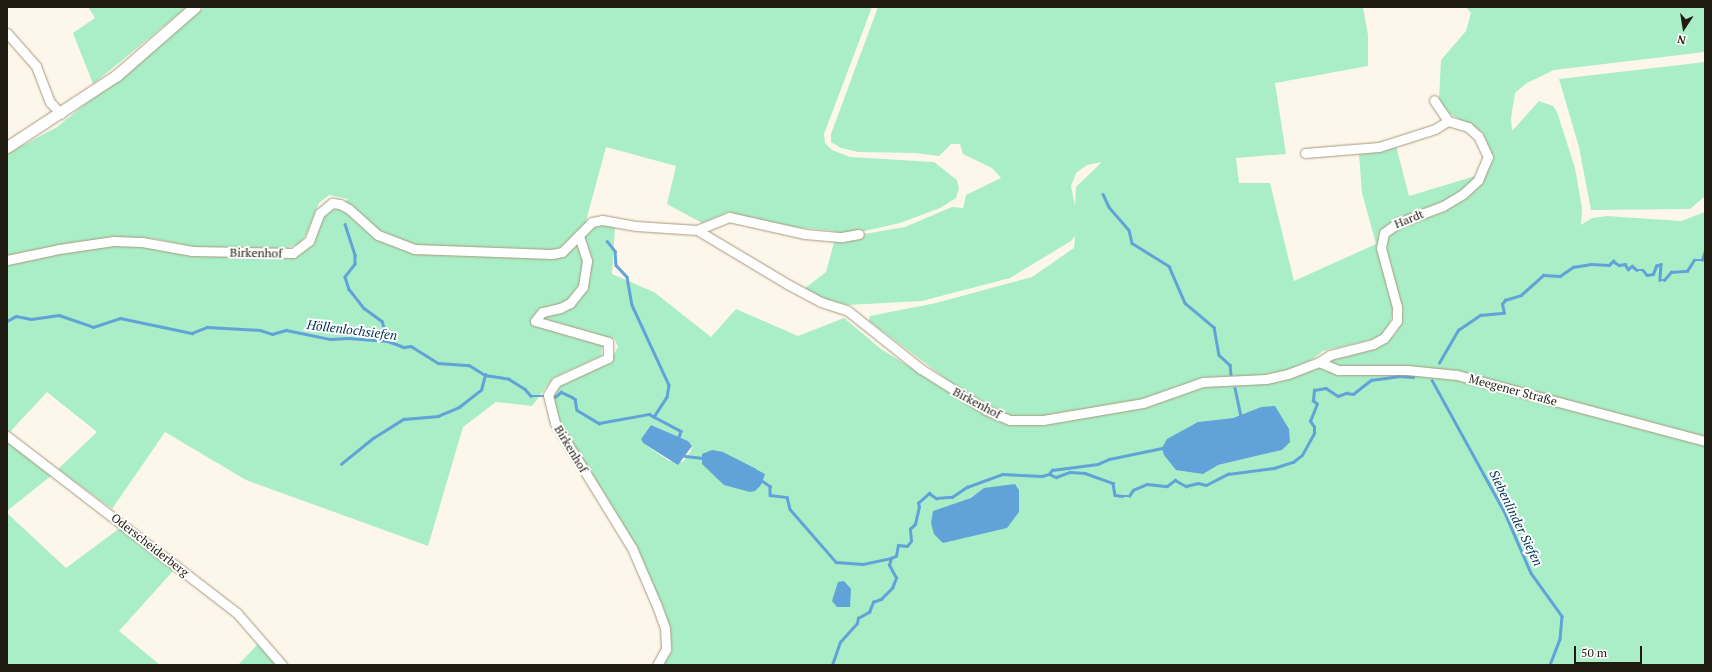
<!DOCTYPE html>
<html>
<head>
<meta charset="utf-8">
<style>
	body { margin:0 }
	#map { position:relative; width:1712px; height:672px; overflow:hidden; background:#fdf7eb; font-family:"PT Serif",serif }
	div>[style] { position:absolute }
	[style*='--x'] { left:calc(var(--x)*1px); top:calc(var(--y)*1px); width:calc(var(--w)*1px); rotate:calc(var(--a)*1deg) }
	.green>* { inset:0; background:#a9eec6 }
	.water>* { inset:0; background:#61a2d9 }
	.stream>* { height:2.5px; margin:-1.25px; padding:0 1.25px; transform-origin:1.25px; border-radius:1.25px; background:#61a2d9 }
	.roads { filter:drop-shadow(0 0 1px #a7987e) drop-shadow(0 0 1px #a7987e) }
	.minor>* { height:9px; margin:-4.5px; padding:0 4.5px; transform-origin:4.5px; border-radius:4.5px; background:#fff }
	.tertiary>* { height:11px; margin:-5.5px; padding:0 5.5px; transform-origin:5.5px; border-radius:5.5px; background:#fff }
	span { translate:-50% -50%; white-space:nowrap; text-align:center; line-height:1.15; -webkit-text-stroke:4px #fff; paint-order:stroke }
	.street-label { font-size:12px; color:#211c11 }
	.water-label { font-size:13px; color:#003357; font-style:italic }
	.frame { position:absolute; inset:0; border:8px solid #211c11; pointer-events:none }
	.north { position:absolute; left:1664px; top:8px; width:40px; height:40px; -webkit-text-stroke:3px #fff; paint-order:stroke; rotate:192deg; font-size:11px; font-weight:700; line-height:16px; text-align:center; color:#211c11 }
	.north::after { content:''; display:block; margin:auto; width:14px; height:18px; background:#211c11; clip-path:polygon(50% 0,100% 100%,50% 72%,0 100%) }
	.scale { position:absolute; left:1574px; top:646px; width:68px; height:18px; box-sizing:border-box; border:2px solid #211c11; border-top:0; padding-left:5px; font-size:12px; line-height:14px; white-space:nowrap; color:#211c11; -webkit-text-stroke:3px #fff; paint-order:stroke }
</style>
</head>
<body>
<div id="map">
	<div class="green">
		<div style="clip-path:polygon(88px 7px,187px 7px,93px 84px,73px 33px,95px 18px)"></div>
		<div style="clip-path:polygon(evenodd,205px 7px,872px 7px,824px 134px,825px 143px,832px 150px,850px 157px,934px 162px,957px 180px,959px 189px,956px 198px,940px 208px,900px 223px,860px 232px,835px 233px,835px 231px,782px 226px,728px 212px,702px 223px,667px 204px,676px 166px,606px 147px,586px 221px,615px 227px,612px 274px,654px 292px,711px 337px,736px 309px,798px 336px,844px 318px,881px 349px,950px 392px,957px 387px,869px 321px,870px 316px,936px 303px,1032px 277px,1074px 248px,1075px 236px,1071px 241px,1010px 278px,922px 301px,848px 305px,824px 299px,804px 289px,826px 272px,835px 239px,905px 227px,952px 207px,963px 208px,966px 195px,1001px 178px,992px 168px,963px 154px,960px 144px,951px 144px,939px 156px,916px 153px,858px 152px,841px 148px,831px 142px,831px 134px,878px 7px,1363px 7px,1368px 35px,1368px 66px,1275px 83px,1286px 154px,1236px 158px,1239px 183px,1270px 183px,1294px 281px,1376px 244px,1362px 193px,1359px 153px,1396px 146px,1409px 196px,1475px 176px,1482px 182px,1493px 160px,1483px 133px,1450px 114px,1439px 100px,1441px 60px,1466px 31px,1471px 13px,1466px 7px,1705px 7px,1705px 52px,1554px 70px,1527px 83px,1515px 93px,1511px 118px,1512px 131px,1539px 101px,1553px 106px,1557px 112px,1575px 168px,1582px 208px,1581px 225px,1592px 218px,1607px 216px,1681px 221px,1705px 212px,1705px 665px,663px 665px,672px 651px,670px 627px,662px 605px,635px 548px,560px 427px,555px 408px,552px 389px,609px 363px,618px 347px,614px 338px,602px 347px,601px 356px,553px 378px,532px 406px,496px 402px,463px 427px,428px 546px,246px 480px,165px 432px,112px 509px,58px 469px,97px 432px,47px 392px,9px 433px,7px 431px,7px 154px,57px 127px,205px 7px,1102px 162px,1076px 187px,1075px 206px,1071px 186px,1076px 173px,1087px 165px,1102px 162px,205px 7px,329px 195px,348px 199px,337px 209px,320px 213px,302px 248px,192px 251px,153px 244px,150px 238px,195px 247px,284px 249px,299px 244px,306px 235px,319px 203px,329px 195px,205px 7px,1376px 244px,1387px 250px,1403px 311px,1401px 324px,1394px 335px,1384px 344px,1369px 349px,1331px 359px,1318px 368px,1268px 383px,1286px 371px,1310px 361px,1323px 351px,1379px 338px,1389px 329px,1394px 305px,1376px 244px,205px 7px,1261px 407px,1282px 450px,1218px 465px,1198px 422px,1233px 418px,1261px 407px,205px 7px,651px 425px,688px 441px,692px 446px,691px 451px,683px 462px,669px 461px,643px 443px,641px 439px,651px 425px)"></div>
		<div style="clip-path:polygon(1705px 62px,1705px 196px,1690px 209px,1591px 210px,1579px 147px,1559px 79px)"></div>
		<div style="clip-path:polygon(7px 441px,52px 475px,7px 511px)"></div>
		<div style="clip-path:polygon(7px 513px,66px 568px,120px 528px,174px 570px,119px 631px,160px 665px,7px 665px)"></div>
		<div style="clip-path:polygon(258px 644px,277px 665px,238px 665px)"></div>
	</div>
	<div class="water">
		<div style="clip-path:polygon(1275px 406px,1289px 429px,1290px 442px,1282px 450px,1218px 465px,1203px 474px,1176px 470px,1164px 455px,1162px 448px,1167px 439px,1198px 422px,1233px 418px,1261px 407px)"></div>
		<div style="clip-path:polygon(651px 425px,688px 441px,692px 446px,678px 465px,643px 443px,641px 439px)"></div>
		<div style="clip-path:polygon(712px 450px,723px 452px,765px 474px,761px 485px,755px 491px,750px 492px,724px 485px,702px 464px,702px 454px)"></div>
		<div style="clip-path:polygon(1015px 484px,1019px 490px,1019px 512px,1007px 528px,943px 543px,934px 534px,931px 523px,933px 511px,971px 498px,984px 488px)"></div>
		<div style="clip-path:polygon(844px 581px,851px 589px,850px 607px,837px 607px,832px 601px,838px 582px)"></div>
	</div>
	<div class="stream">
		<div style="--x:1103;--y:194;--w:14;--a:65"></div>
		<div style="--x:1109;--y:207;--w:30;--a:49"></div>
		<div style="--x:1129;--y:230;--w:13;--a:77"></div>
		<div style="--x:1132;--y:243;--w:44;--a:31.9"></div>
		<div style="--x:1169;--y:266;--w:40;--a:66.6"></div>
		<div style="--x:1185;--y:303;--w:38;--a:40"></div>
		<div style="--x:1214;--y:327;--w:28;--a:80"></div>
		<div style="--x:1219;--y:355;--w:15;--a:42"></div>
		<div style="--x:1230;--y:365;--w:9;--a:84"></div>
		<div style="--x:345;--y:224;--w:33;--a:72"></div>
		<div style="--x:355;--y:255;--w:9;--a:90"></div>
		<div style="--x:355;--y:264;--w:16;--a:128"></div>
		<div style="--x:345;--y:277;--w:13;--a:72"></div>
		<div style="--x:349;--y:289;--w:24;--a:52"></div>
		<div style="--x:364;--y:308;--w:22;--a:36"></div>
		<div style="--x:382;--y:321;--w:21;--a:73"></div>
		<div style="--x:607;--y:241;--w:13;--a:51"></div>
		<div style="--x:615;--y:251;--w:14;--a:86"></div>
		<div style="--x:616;--y:265;--w:16;--a:47"></div>
		<div style="--x:627;--y:277;--w:28;--a:80"></div>
		<div style="--x:632;--y:305;--w:88;--a:65.2"></div>
		<div style="--x:669;--y:385;--w:12;--a:99"></div>
		<div style="--x:667;--y:397;--w:24;--a:123"></div>
		<div style="--x:7;--y:321;--w:10;--a:-29"></div>
		<div style="--x:16;--y:316;--w:15;--a:11"></div>
		<div style="--x:31;--y:319;--w:28;--a:-8"></div>
		<div style="--x:59;--y:315;--w:36;--a:19"></div>
		<div style="--x:93;--y:327;--w:28;--a:-18"></div>
		<div style="--x:120;--y:318;--w:74;--a:11.8"></div>
		<div style="--x:192;--y:333;--w:16;--a:-22"></div>
		<div style="--x:207;--y:327;--w:53;--a:3.2"></div>
		<div style="--x:260;--y:330;--w:13;--a:18"></div>
		<div style="--x:272;--y:334;--w:15;--a:-16"></div>
		<div style="--x:286;--y:330;--w:45;--a:11.6"></div>
		<div style="--x:330;--y:339;--w:18;--a:-3"></div>
		<div style="--x:348;--y:338;--w:40;--a:4.3"></div>
		<div style="--x:388;--y:341;--w:17;--a:21"></div>
		<div style="--x:404;--y:347;--w:7;--a:-8"></div>
		<div style="--x:411;--y:346;--w:32;--a:32"></div>
		<div style="--x:438;--y:363;--w:31;--a:4"></div>
		<div style="--x:469;--y:365;--w:19;--a:32"></div>
		<div style="--x:485;--y:375;--w:24;--a:9"></div>
		<div style="--x:509;--y:379;--w:19;--a:32"></div>
		<div style="--x:525;--y:389;--w:9;--a:49"></div>
		<div style="--x:531;--y:396;--w:13;--a:0"></div>
		<div style="--x:1439;--y:363;--w:38;--a:-60"></div>
		<div style="--x:1458;--y:330;--w:27;--a:-34"></div>
		<div style="--x:1480;--y:315;--w:24;--a:-5"></div>
		<div style="--x:1504;--y:313;--w:9;--a:-103"></div>
		<div style="--x:1502;--y:304;--w:5;--a:-53"></div>
		<div style="--x:1505;--y:300;--w:17;--a:-17"></div>
		<div style="--x:1521;--y:295;--w:30;--a:-42"></div>
		<div style="--x:1543;--y:275;--w:17;--a:3"></div>
		<div style="--x:1560;--y:276;--w:16;--a:-35"></div>
		<div style="--x:1573;--y:267;--w:18;--a:-9"></div>
		<div style="--x:1591;--y:264;--w:18;--a:3"></div>
		<div style="--x:1609;--y:265;--w:6;--a:-45"></div>
		<div style="--x:1613;--y:261;--w:7;--a:34"></div>
		<div style="--x:1619;--y:265;--w:6;--a:-9"></div>
		<div style="--x:1625;--y:264;--w:6;--a:59"></div>
		<div style="--x:1628;--y:269;--w:5;--a:-37"></div>
		<div style="--x:1632;--y:266;--w:6;--a:39"></div>
		<div style="--x:1637;--y:270;--w:6;--a:0"></div>
		<div style="--x:1643;--y:270;--w:6;--a:51"></div>
		<div style="--x:1647;--y:275;--w:6;--a:-9"></div>
		<div style="--x:1653;--y:274;--w:9;--a:-69"></div>
		<div style="--x:1656;--y:266;--w:5;--a:-22"></div>
		<div style="--x:1661;--y:264;--w:16;--a:94"></div>
		<div style="--x:1660;--y:280;--w:4;--a:0"></div>
		<div style="--x:1664;--y:280;--w:11;--a:-49"></div>
		<div style="--x:1671;--y:272;--w:16;--a:-4"></div>
		<div style="--x:1687;--y:271;--w:13;--a:-58"></div>
		<div style="--x:1694;--y:260;--w:8;--a:0"></div>
		<div style="--x:1702;--y:260;--w:10;--a:-73"></div>
		<div style="--x:1432;--y:380;--w:152;--a:61.2"></div>
		<div style="--x:1505;--y:513;--w:65;--a:66.6"></div>
		<div style="--x:1531;--y:573;--w:53;--a:54.2"></div>
		<div style="--x:1562;--y:616;--w:23;--a:95"></div>
		<div style="--x:1560;--y:639;--w:28;--a:111"></div>
		<div style="--x:1235;--y:388;--w:29;--a:78"></div>
		<div style="--x:555;--y:397;--w:8;--a:-40"></div>
		<div style="--x:561;--y:392;--w:12;--a:24"></div>
		<div style="--x:572;--y:397;--w:4;--a:34"></div>
		<div style="--x:575;--y:399;--w:11;--a:80"></div>
		<div style="--x:577;--y:410;--w:26;--a:31"></div>
		<div style="--x:599;--y:423;--w:51;--a:-10.2"></div>
		<div style="--x:649;--y:414;--w:36;--a:28"></div>
		<div style="--x:681;--y:431;--w:9;--a:108"></div>
		<div style="--x:685;--y:456;--w:20;--a:6"></div>
		<div style="--x:732;--y:458;--w:25;--a:27"></div>
		<div style="--x:754;--y:469;--w:4;--a:56"></div>
		<div style="--x:341;--y:464;--w:41;--a:-39.1"></div>
		<div style="--x:373;--y:438;--w:36;--a:-32"></div>
		<div style="--x:404;--y:419;--w:34;--a:-5"></div>
		<div style="--x:438;--y:416;--w:23;--a:-23"></div>
		<div style="--x:459;--y:407;--w:28;--a:-38"></div>
		<div style="--x:481;--y:390;--w:16;--a:-75"></div>
		<div style="--x:1049;--y:474;--w:5;--a:-53"></div>
		<div style="--x:1052;--y:470;--w:46;--a:-7.4"></div>
		<div style="--x:1098;--y:464;--w:12;--a:-24"></div>
		<div style="--x:1109;--y:459;--w:54;--a:-11.7"></div>
		<div style="--x:761;--y:480;--w:11;--a:34"></div>
		<div style="--x:770;--y:486;--w:9;--a:90"></div>
		<div style="--x:770;--y:495;--w:17;--a:7"></div>
		<div style="--x:787;--y:497;--w:12;--a:76"></div>
		<div style="--x:790;--y:509;--w:70;--a:49"></div>
		<div style="--x:836;--y:562;--w:27;--a:4"></div>
		<div style="--x:863;--y:564;--w:29;--a:-12"></div>
		<div style="--x:832;--y:665;--w:24;--a:-71"></div>
		<div style="--x:840;--y:642;--w:25;--a:-48"></div>
		<div style="--x:857;--y:623;--w:5;--a:-79"></div>
		<div style="--x:858;--y:618;--w:13;--a:-29"></div>
		<div style="--x:869;--y:612;--w:11;--a:-68"></div>
		<div style="--x:873;--y:602;--w:9;--a:-21"></div>
		<div style="--x:881;--y:599;--w:16;--a:-45"></div>
		<div style="--x:892;--y:588;--w:11;--a:-68"></div>
		<div style="--x:896;--y:578;--w:15;--a:-118"></div>
		<div style="--x:889;--y:565;--w:7;--a:-74"></div>
		<div style="--x:891;--y:558;--w:5;--a:-22"></div>
		<div style="--x:896;--y:556;--w:11;--a:-80"></div>
		<div style="--x:898;--y:545;--w:9;--a:6"></div>
		<div style="--x:907;--y:546;--w:6;--a:-51"></div>
		<div style="--x:911;--y:541;--w:12;--a:-95"></div>
		<div style="--x:910;--y:529;--w:7;--a:-45"></div>
		<div style="--x:915;--y:524;--w:17;--a:-77"></div>
		<div style="--x:919;--y:507;--w:4;--a:-104"></div>
		<div style="--x:918;--y:503;--w:15;--a:-42"></div>
		<div style="--x:929;--y:493;--w:9;--a:36"></div>
		<div style="--x:936;--y:498;--w:16;--a:-4"></div>
		<div style="--x:952;--y:497;--w:18;--a:-34"></div>
		<div style="--x:967;--y:487;--w:37;--a:-20"></div>
		<div style="--x:1002;--y:474;--w:40;--a:2.9"></div>
		<div style="--x:1042;--y:476;--w:7;--a:-16"></div>
		<div style="--x:1049;--y:474;--w:8;--a:23"></div>
		<div style="--x:1056;--y:477;--w:15;--a:-20"></div>
		<div style="--x:1070;--y:472;--w:15;--a:4"></div>
		<div style="--x:1085;--y:473;--w:30;--a:20"></div>
		<div style="--x:1113;--y:483;--w:12;--a:81"></div>
		<div style="--x:1115;--y:495;--w:7;--a:8"></div>
		<div style="--x:1122;--y:496;--w:7;--a:0"></div>
		<div style="--x:1129;--y:496;--w:7;--a:-56"></div>
		<div style="--x:1133;--y:490;--w:15;--a:-23"></div>
		<div style="--x:1147;--y:484;--w:20;--a:6"></div>
		<div style="--x:1167;--y:486;--w:10;--a:-37"></div>
		<div style="--x:1175;--y:480;--w:13;--a:29"></div>
		<div style="--x:1186;--y:486;--w:12;--a:-14"></div>
		<div style="--x:1198;--y:483;--w:8;--a:14"></div>
		<div style="--x:1206;--y:485;--w:25;--a:-27"></div>
		<div style="--x:1228;--y:474;--w:46;--a:-7.4"></div>
		<div style="--x:1274;--y:468;--w:20;--a:-18"></div>
		<div style="--x:1293;--y:462;--w:11;--a:-38"></div>
		<div style="--x:1302;--y:455;--w:25;--a:-61"></div>
		<div style="--x:1314;--y:433;--w:6;--a:-90"></div>
		<div style="--x:1314;--y:427;--w:7;--a:-124"></div>
		<div style="--x:1310;--y:421;--w:18;--a:-68"></div>
		<div style="--x:1317;--y:404;--w:5;--a:-143"></div>
		<div style="--x:1313;--y:401;--w:11;--a:-85"></div>
		<div style="--x:1314;--y:390;--w:12;--a:-9"></div>
		<div style="--x:1326;--y:388;--w:14;--a:34"></div>
		<div style="--x:1338;--y:396;--w:9;--a:-21"></div>
		<div style="--x:1346;--y:393;--w:7;--a:8"></div>
		<div style="--x:1353;--y:394;--w:23;--a:-38"></div>
		<div style="--x:1371;--y:380;--w:27;--a:-8"></div>
		<div style="--x:1398;--y:376;--w:15;--a:4"></div>
	</div>
	<div class="roads">
		<div class="minor">
			<div style="--x:7;--y:33;--w:44;--a:48.7"></div>
			<div style="--x:36;--y:66;--w:39;--a:69"></div>
			<div style="--x:50;--y:102;--w:16;--a:47"></div>
			<div style="--x:1305;--y:153;--w:74;--a:-4.6"></div>
			<div style="--x:1379;--y:147;--w:59;--a:-17.8"></div>
			<div style="--x:1435;--y:129;--w:15;--a:-32"></div>
			<div style="--x:697;--y:230;--w:35;--a:-22"></div>
			<div style="--x:729;--y:217;--w:78;--a:12.6"></div>
			<div style="--x:805;--y:234;--w:37;--a:5"></div>
			<div style="--x:842;--y:237;--w:17;--a:-10"></div>
			<div style="--x:579;--y:236;--w:26;--a:72"></div>
			<div style="--x:587;--y:261;--w:26;--a:99"></div>
			<div style="--x:583;--y:287;--w:21;--a:129"></div>
			<div style="--x:570;--y:303;--w:11;--a:153"></div>
			<div style="--x:560;--y:308;--w:18;--a:167"></div>
			<div style="--x:542;--y:312;--w:11;--a:128"></div>
			<div style="--x:535;--y:321;--w:76;--a:16"></div>
			<div style="--x:608;--y:342;--w:16;--a:90"></div>
			<div style="--x:608;--y:358;--w:57;--a:155.2"></div>
			<div style="--x:556;--y:382;--w:15;--a:122"></div>
			<div style="--x:548;--y:395;--w:29;--a:76"></div>
			<div style="--x:555;--y:423;--w:147;--a:58.4"></div>
			<div style="--x:632;--y:548;--w:63;--a:66.7"></div>
			<div style="--x:657;--y:606;--w:23;--a:70"></div>
			<div style="--x:665;--y:628;--w:21;--a:87"></div>
			<div style="--x:666;--y:649;--w:18;--a:119"></div>
			<div style="--x:7;--y:260;--w:53;--a:-11.9"></div>
			<div style="--x:59;--y:249;--w:55;--a:-8.4"></div>
			<div style="--x:113;--y:241;--w:29;--a:2"></div>
			<div style="--x:142;--y:242;--w:51;--a:10.2"></div>
			<div style="--x:192;--y:251;--w:101;--a:1.1"></div>
			<div style="--x:293;--y:253;--w:20;--a:-37"></div>
			<div style="--x:309;--y:241;--w:30;--a:-69"></div>
			<div style="--x:320;--y:213;--w:16;--a:-40"></div>
			<div style="--x:332;--y:203;--w:8;--a:7"></div>
			<div style="--x:340;--y:204;--w:10;--a:29"></div>
			<div style="--x:349;--y:209;--w:39;--a:42"></div>
			<div style="--x:378;--y:235;--w:39;--a:21"></div>
			<div style="--x:414;--y:249;--w:138;--a:2.1"></div>
			<div style="--x:552;--y:254;--w:10;--a:-11"></div>
			<div style="--x:562;--y:252;--w:42;--a:-45"></div>
			<div style="--x:592;--y:222;--w:10;--a:-11"></div>
			<div style="--x:602;--y:220;--w:35;--a:10"></div>
			<div style="--x:636;--y:226;--w:61;--a:3.8"></div>
			<div style="--x:697;--y:230;--w:107;--a:30.9"></div>
			<div style="--x:789;--y:285;--w:36;--a:28"></div>
			<div style="--x:821;--y:302;--w:28;--a:18"></div>
			<div style="--x:848;--y:311;--w:93;--a:38.5"></div>
			<div style="--x:921;--y:369;--w:77;--a:32.2"></div>
			<div style="--x:986;--y:410;--w:26;--a:23"></div>
			<div style="--x:1010;--y:420;--w:33;--a:0"></div>
			<div style="--x:1043;--y:420;--w:101;--a:-9.6"></div>
			<div style="--x:1143;--y:403;--w:64;--a:-19.3"></div>
			<div style="--x:1203;--y:382;--w:63;--a:-2.7"></div>
			<div style="--x:1266;--y:379;--w:23;--a:-13"></div>
			<div style="--x:1288;--y:374;--w:33;--a:-21"></div>
			<div style="--x:1319;--y:362;--w:13;--a:-32"></div>
			<div style="--x:1330;--y:355;--w:44;--a:-14.3"></div>
			<div style="--x:1373;--y:344;--w:13;--a:-29"></div>
			<div style="--x:1384;--y:338;--w:21;--a:-53"></div>
			<div style="--x:1397;--y:321;--w:14;--a:-90"></div>
			<div style="--x:1397;--y:307;--w:61;--a:-105.2"></div>
			<div style="--x:1381;--y:248;--w:15;--a:-79"></div>
			<div style="--x:1384;--y:233;--w:17;--a:-36"></div>
			<div style="--x:1398;--y:223;--w:48;--a:-20.7"></div>
			<div style="--x:1443;--y:206;--w:23;--a:-31"></div>
			<div style="--x:1463;--y:194;--w:21;--a:-43"></div>
			<div style="--x:1478;--y:180;--w:25;--a:-67"></div>
			<div style="--x:1488;--y:157;--w:23;--a:-115"></div>
			<div style="--x:1478;--y:136;--w:13;--a:-138"></div>
			<div style="--x:1468;--y:127;--w:21;--a:-163"></div>
			<div style="--x:1448;--y:121;--w:25;--a:-124"></div>
			<div style="--x:1319;--y:362;--w:21;--a:23"></div>
			<div style="--x:1338;--y:370;--w:69;--a:0"></div>
			<div style="--x:1407;--y:370;--w:50;--a:5.7"></div>
			<div style="--x:1457;--y:375;--w:257;--a:14.9"></div>
			<div style="--x:7;--y:436;--w:290;--a:37.6"></div>
			<div style="--x:237;--y:613;--w:69;--a:49.1"></div>
		</div>
		<div class="tertiary">
			<div style="--x:7;--y:147;--w:131;--a:-33.2"></div>
			<div style="--x:117;--y:75;--w:103;--a:-41.1"></div>
		</div>
	</div>
	<div class="street-label">
		<span style="left:1409px;top:219px;rotate:-22deg">Hardt</span>
		<span style="left:256px;top:253px;rotate:1deg">Birkenhof</span>
		<span style="left:1513px;top:390px;rotate:15deg">Meegener Straße</span>
		<span style="left:977px;top:403px;rotate:28deg">Birkenhof</span>
		<span style="left:571px;top:449px;rotate:59deg">Birkenhof</span>
		<span style="left:150px;top:545px;rotate:38deg">Oderscheiderberg</span>
	</div>
	<div class="water-label">
		<span style="left:352px;top:330px;rotate:7deg">Höllenlochsiefen</span>
		<span style="left:1516px;top:518px;rotate:64deg">Siebenlinder Siefen</span>
	</div>
	<div class="frame"></div>
	<div class="north">N</div>
	<div class="scale">50 m</div>
</div>
</body>
</html>
